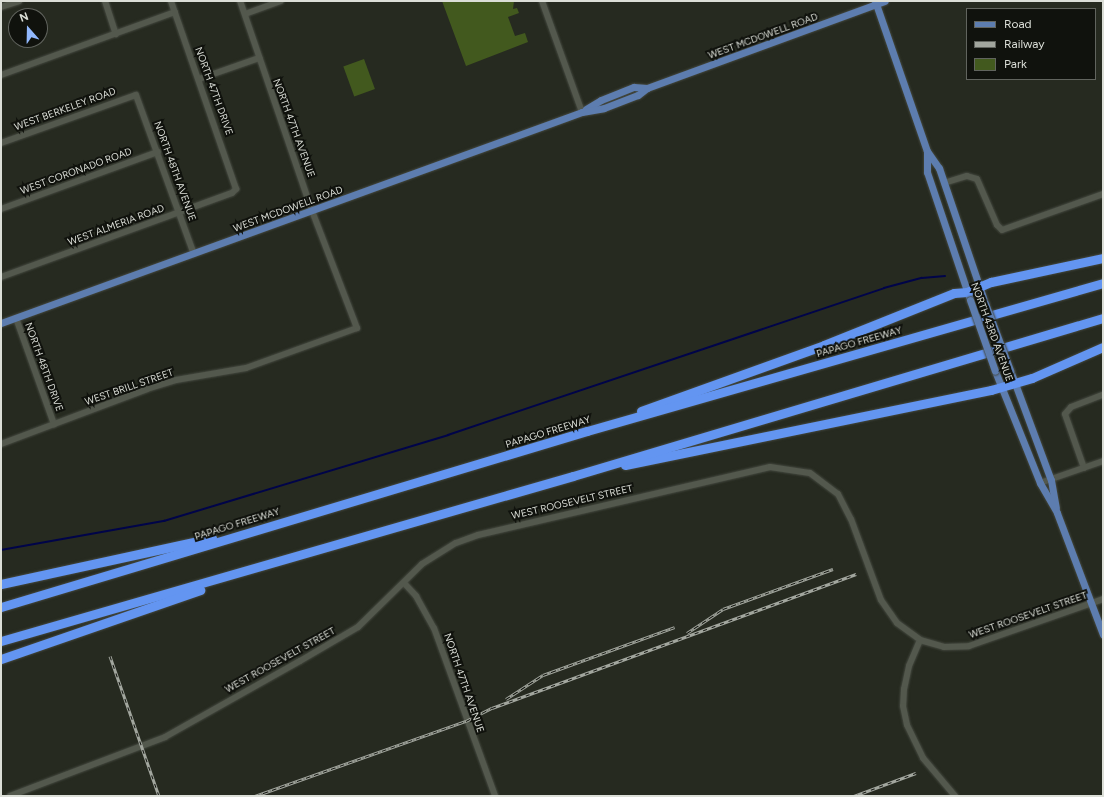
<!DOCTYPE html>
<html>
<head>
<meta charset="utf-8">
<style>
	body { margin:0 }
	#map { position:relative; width:1104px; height:797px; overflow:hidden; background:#262a20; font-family:Figtree,sans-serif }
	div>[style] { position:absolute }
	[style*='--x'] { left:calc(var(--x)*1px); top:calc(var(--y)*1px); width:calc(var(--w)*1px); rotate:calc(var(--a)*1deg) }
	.green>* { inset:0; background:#42591e; transform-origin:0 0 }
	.stream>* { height:1.5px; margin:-0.75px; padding:0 0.75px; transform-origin:0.75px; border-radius:0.75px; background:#000449 }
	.roads { filter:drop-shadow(0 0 1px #44483f) drop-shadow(0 0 1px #44483f) }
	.minor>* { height:6px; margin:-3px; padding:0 3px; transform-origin:3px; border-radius:3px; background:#53584d }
	.major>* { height:7px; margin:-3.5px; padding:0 3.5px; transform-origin:3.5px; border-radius:3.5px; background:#5d7daf }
	.highway>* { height:9px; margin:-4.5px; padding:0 4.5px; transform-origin:4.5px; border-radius:4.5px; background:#6395f1 }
	.rail>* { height:3px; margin-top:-1.5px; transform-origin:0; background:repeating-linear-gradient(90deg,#10120d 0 4.5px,#a2a69e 0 9px); box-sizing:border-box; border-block:1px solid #a2a69e }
	.bridges { filter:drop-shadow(0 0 1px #44483f) drop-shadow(0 0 1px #44483f) }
	.major-bridge>* { height:7px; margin:-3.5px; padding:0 3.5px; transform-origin:3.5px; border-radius:3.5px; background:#5d7daf }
	span { translate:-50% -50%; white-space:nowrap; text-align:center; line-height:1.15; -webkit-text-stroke:4px #10120d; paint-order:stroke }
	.street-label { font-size:10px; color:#dbded7 }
	.frame { position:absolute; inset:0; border:2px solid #dbded7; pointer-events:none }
	.legend { position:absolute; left:966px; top:8px; width:130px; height:72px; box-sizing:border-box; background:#10120d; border:1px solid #61645e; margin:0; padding:5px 7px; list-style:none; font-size:12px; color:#dbded7 }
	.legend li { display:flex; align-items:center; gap:8px; height:20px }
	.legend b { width:20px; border:1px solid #61645e }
	.north { position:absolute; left:8px; top:8px; width:40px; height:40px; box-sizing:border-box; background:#10120d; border:1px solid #61645e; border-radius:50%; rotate:340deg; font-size:11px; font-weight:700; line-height:16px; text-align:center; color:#dbded7 }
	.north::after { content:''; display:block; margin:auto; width:14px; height:18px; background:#91b8fd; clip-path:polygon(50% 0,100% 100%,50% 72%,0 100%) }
</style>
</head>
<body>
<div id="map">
	<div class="green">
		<div style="clip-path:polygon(442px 1px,514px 1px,513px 9px,517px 8px,519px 13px,508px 17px,515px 36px,525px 33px,528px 42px,466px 66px)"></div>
		<div style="left:364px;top:59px;width:32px;height:22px;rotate:70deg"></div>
	</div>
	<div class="stream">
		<div style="--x:1;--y:550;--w:166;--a:-10.1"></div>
		<div style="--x:164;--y:521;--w:297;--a:-16.8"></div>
		<div style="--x:448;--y:435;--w:460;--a:-18.6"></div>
		<div style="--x:884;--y:288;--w:39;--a:-15"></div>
		<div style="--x:922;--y:278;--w:23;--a:-5"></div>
	</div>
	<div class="roads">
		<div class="minor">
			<div style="--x:105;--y:1;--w:35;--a:72"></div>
			<div style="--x:542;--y:1;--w:118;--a:70.2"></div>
			<div style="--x:1;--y:7;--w:19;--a:-18"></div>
			<div style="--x:245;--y:14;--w:38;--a:-20"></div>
			<div style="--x:1;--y:75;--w:185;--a:-19.9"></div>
			<div style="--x:199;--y:79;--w:64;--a:-19.3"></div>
			<div style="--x:1;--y:143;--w:143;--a:-19.6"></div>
			<div style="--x:136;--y:95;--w:169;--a:70"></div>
			<div style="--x:944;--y:183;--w:24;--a:-17"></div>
			<div style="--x:967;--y:176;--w:10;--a:17"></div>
			<div style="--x:977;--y:179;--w:50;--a:66.5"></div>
			<div style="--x:997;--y:225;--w:7;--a:45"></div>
			<div style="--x:1002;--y:230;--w:107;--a:-19.6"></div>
			<div style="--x:1;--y:209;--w:167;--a:-20"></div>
			<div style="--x:1;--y:277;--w:246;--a:-20"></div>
			<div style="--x:232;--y:193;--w:6;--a:-45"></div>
			<div style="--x:236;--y:189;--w:199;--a:-109.1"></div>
			<div style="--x:16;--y:318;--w:113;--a:70.3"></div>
			<div style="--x:1;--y:444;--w:156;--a:-20.6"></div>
			<div style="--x:147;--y:389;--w:30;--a:-17"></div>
			<div style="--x:176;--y:380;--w:71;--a:-9.7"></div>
			<div style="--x:246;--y:368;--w:118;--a:-19.8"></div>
			<div style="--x:357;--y:328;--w:125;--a:-111"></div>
			<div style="--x:312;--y:211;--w:222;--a:-108.9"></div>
			<div style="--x:1084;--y:468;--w:57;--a:-109.4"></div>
			<div style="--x:1065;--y:414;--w:9;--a:-49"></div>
			<div style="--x:1071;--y:407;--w:34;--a:-21"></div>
			<div style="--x:1040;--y:483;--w:67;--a:-19.2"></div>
			<div style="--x:404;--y:583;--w:18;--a:47"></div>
			<div style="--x:416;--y:596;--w:37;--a:61"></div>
			<div style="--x:434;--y:628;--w:179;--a:70"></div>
			<div style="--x:920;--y:640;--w:28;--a:113"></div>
			<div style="--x:909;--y:666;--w:24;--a:102"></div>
			<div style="--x:904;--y:689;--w:17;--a:93"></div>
			<div style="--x:903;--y:706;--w:19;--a:78"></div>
			<div style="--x:907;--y:725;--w:37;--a:64"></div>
			<div style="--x:923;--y:758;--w:50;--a:49.9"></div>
			<div style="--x:10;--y:796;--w:166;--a:-20.8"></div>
			<div style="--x:165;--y:737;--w:155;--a:-29.4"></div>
			<div style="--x:300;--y:661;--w:67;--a:-30.4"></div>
			<div style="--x:358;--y:627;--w:90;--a:-44.5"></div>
			<div style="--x:422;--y:564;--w:40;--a:-32"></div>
			<div style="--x:456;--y:543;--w:23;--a:-20"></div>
			<div style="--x:478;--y:535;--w:300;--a:-13.1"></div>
			<div style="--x:770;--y:467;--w:40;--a:8.5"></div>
			<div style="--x:810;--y:473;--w:35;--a:37"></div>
			<div style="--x:838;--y:494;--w:28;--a:63"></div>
			<div style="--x:851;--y:519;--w:86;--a:69.7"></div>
			<div style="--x:881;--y:600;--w:28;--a:55"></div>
			<div style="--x:897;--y:623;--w:29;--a:36"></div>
			<div style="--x:920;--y:640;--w:25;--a:16"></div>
			<div style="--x:944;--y:647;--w:25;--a:-2"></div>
			<div style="--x:969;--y:646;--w:142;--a:-19.3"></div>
		</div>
		<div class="major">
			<div style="--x:875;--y:1;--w:159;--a:70.9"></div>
			<div style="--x:927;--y:151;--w:21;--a:55"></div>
			<div style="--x:939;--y:168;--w:143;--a:71.2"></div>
			<div style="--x:586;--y:109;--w:17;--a:-31"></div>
			<div style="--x:601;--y:100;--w:35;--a:-22"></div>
			<div style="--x:634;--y:87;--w:13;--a:4"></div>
			<div style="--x:927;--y:152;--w:20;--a:90"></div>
			<div style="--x:927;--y:172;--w:135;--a:71.4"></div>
			<div style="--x:1;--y:323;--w:618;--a:-19.96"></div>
			<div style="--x:582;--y:112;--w:22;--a:-10"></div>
			<div style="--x:604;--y:108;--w:36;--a:-21"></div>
			<div style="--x:638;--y:95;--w:11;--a:-38"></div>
			<div style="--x:647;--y:88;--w:253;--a:-20.1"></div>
			<div style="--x:1010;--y:370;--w:117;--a:69.6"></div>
			<div style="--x:1051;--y:480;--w:28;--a:80"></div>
			<div style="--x:995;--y:371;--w:121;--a:68.1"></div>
			<div style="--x:1040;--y:483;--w:34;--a:60"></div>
			<div style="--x:1057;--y:513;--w:130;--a:69.3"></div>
		</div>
		<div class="highway">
			<div style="--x:641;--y:411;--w:195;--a:-19.8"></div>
			<div style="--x:824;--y:345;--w:140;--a:-21.8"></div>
			<div style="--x:954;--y:293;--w:13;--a:-4"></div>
			<div style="--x:967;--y:292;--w:26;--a:-23"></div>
			<div style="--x:991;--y:282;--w:115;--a:-12.1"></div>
			<div style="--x:625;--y:465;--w:374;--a:-11.6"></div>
			<div style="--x:991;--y:390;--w:43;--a:-16.3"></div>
			<div style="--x:1032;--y:378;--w:77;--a:-23.6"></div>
			<div style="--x:1;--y:584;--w:216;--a:-12.3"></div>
			<div style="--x:1;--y:607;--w:612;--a:-16.72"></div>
			<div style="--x:587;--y:431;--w:537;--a:-16"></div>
			<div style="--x:1;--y:641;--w:595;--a:-16.09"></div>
			<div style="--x:573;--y:476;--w:553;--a:-16.6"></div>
			<div style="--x:1;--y:659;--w:211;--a:-19.1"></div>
		</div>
	</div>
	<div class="rail">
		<div style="--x:687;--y:633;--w:43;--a:-33.7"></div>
		<div style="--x:723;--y:609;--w:117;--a:-20"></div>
		<div style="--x:110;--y:656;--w:148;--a:70.7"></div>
		<div style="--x:506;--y:699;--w:44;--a:-33"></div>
		<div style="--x:543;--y:675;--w:140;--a:-20"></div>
		<div style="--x:255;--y:796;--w:224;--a:-19.6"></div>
		<div style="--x:466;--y:721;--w:29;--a:-27"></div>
		<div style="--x:492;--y:708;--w:388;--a:-20.2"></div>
		<div style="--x:854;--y:796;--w:66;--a:-20.4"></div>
	</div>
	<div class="bridges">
		<div class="major-bridge">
			<div style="--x:970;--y:300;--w:75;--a:70.6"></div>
			<div style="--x:985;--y:303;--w:72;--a:69.5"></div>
		</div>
	</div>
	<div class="street-label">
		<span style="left:763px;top:36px;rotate:-20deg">WEST MCDOWELL ROAD</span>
		<span style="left:214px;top:91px;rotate:70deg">NORTH 47TH DRIVE</span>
		<span style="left:65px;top:109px;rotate:-20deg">WEST BERKELEY ROAD</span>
		<span style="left:294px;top:128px;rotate:70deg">NORTH 47TH AVENUE</span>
		<span style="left:76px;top:171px;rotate:-20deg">WEST CORONADO ROAD</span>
		<span style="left:175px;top:171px;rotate:70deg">NORTH 48TH AVENUE</span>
		<span style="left:288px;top:209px;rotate:-20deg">WEST MCDOWELL ROAD</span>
		<span style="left:116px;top:225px;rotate:-20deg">WEST ALMERIA ROAD</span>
		<span style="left:992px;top:332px;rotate:70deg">NORTH 43RD AVENUE</span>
		<span style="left:859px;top:342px;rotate:-16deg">PAPAGO FREEWAY</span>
		<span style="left:44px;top:367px;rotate:70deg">NORTH 48TH DRIVE</span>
		<span style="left:129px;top:387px;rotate:-19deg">WEST BRILL STREET</span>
		<span style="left:548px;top:432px;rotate:-17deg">PAPAGO FREEWAY</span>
		<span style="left:572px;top:502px;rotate:-13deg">WEST ROOSEVELT STREET</span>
		<span style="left:237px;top:524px;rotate:-17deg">PAPAGO FREEWAY</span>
		<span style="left:1028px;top:615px;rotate:-19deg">WEST ROOSEVELT STREET</span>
		<span style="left:280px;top:660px;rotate:-29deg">WEST ROOSEVELT STREET</span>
		<span style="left:464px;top:683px;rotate:71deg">NORTH 47TH AVENUE</span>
	</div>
	<div class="frame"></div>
	<ul class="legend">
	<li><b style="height:5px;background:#5d7daf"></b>Road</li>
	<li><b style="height:5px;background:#a2a69e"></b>Railway</li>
	<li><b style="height:11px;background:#42591e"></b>Park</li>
	</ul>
	<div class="north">N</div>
</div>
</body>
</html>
